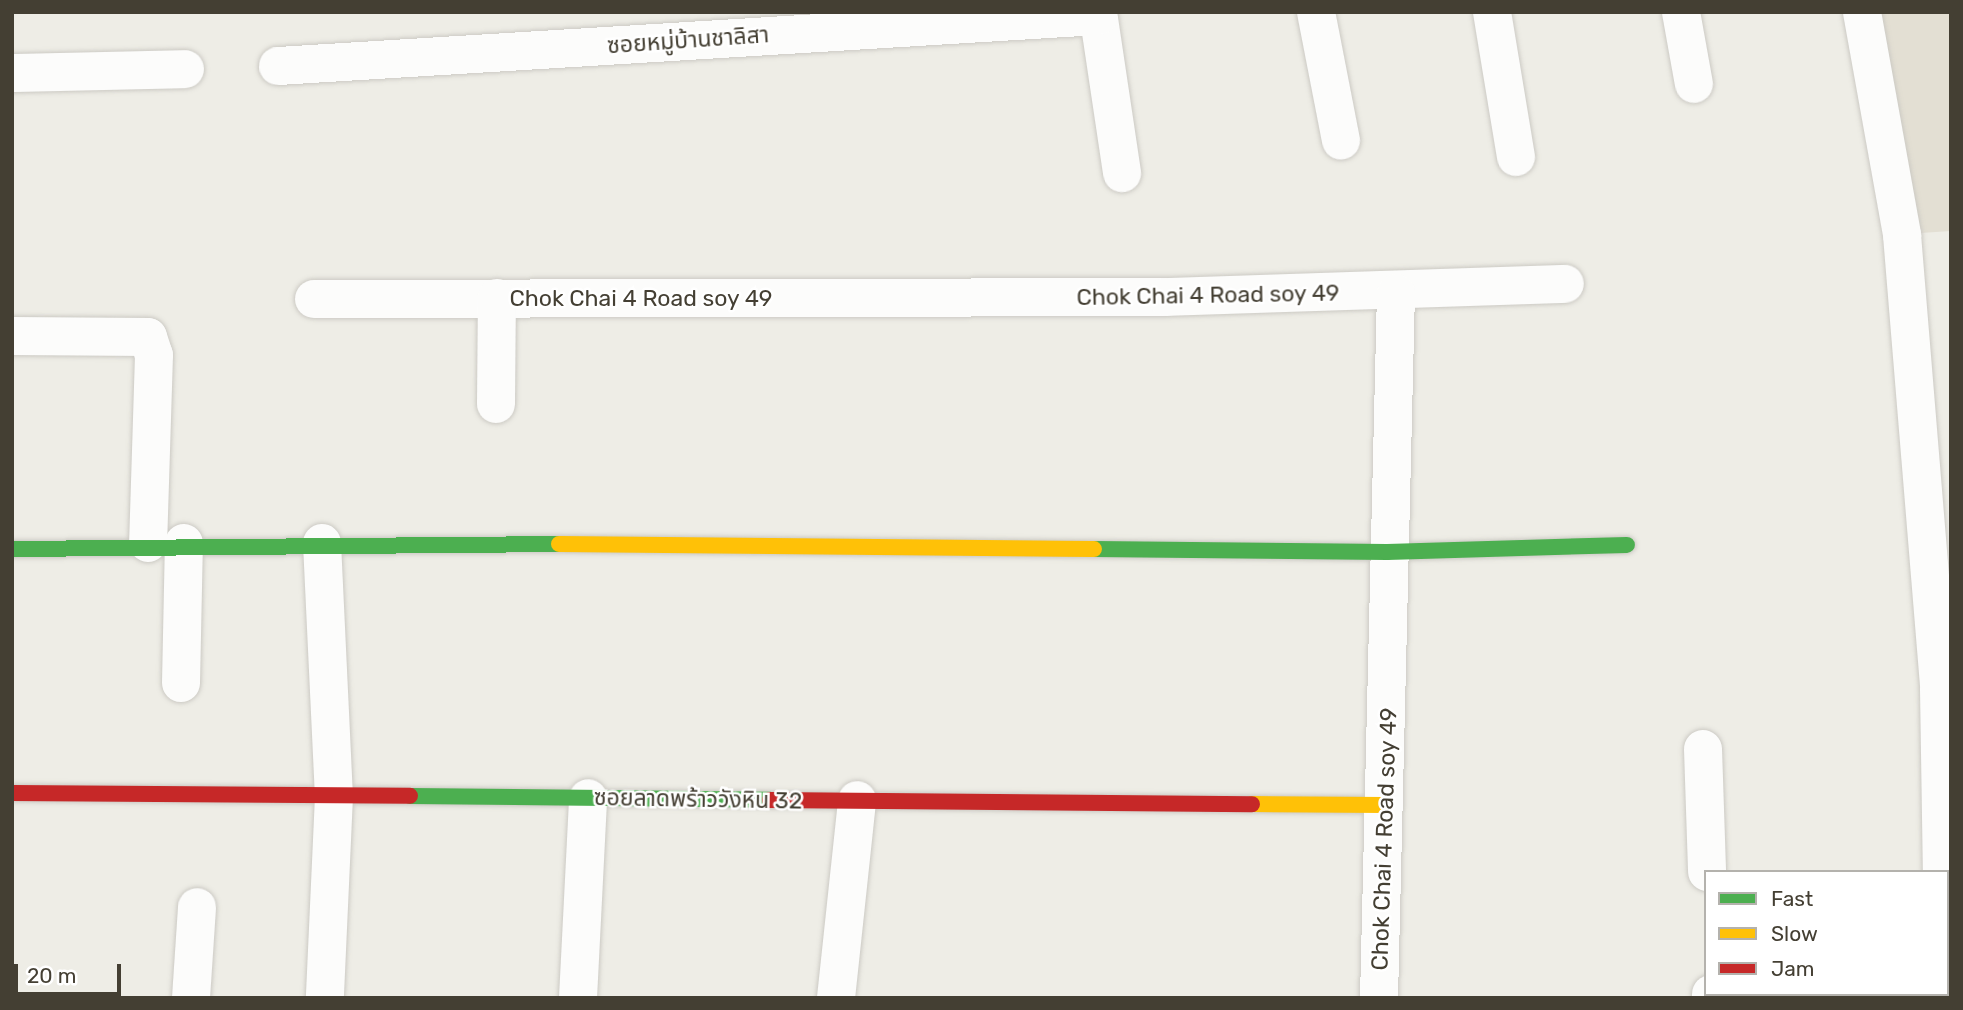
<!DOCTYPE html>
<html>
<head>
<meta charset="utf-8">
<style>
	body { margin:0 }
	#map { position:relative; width:1963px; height:1010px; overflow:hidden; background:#eeede6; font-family:Rubik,"Noto Sans Thai",sans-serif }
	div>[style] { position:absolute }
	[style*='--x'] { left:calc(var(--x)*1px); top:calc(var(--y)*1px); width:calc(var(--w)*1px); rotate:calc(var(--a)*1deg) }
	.residential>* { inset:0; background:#e3dfd3 }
	.roads { filter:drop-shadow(0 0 2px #cccac4) drop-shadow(0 0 2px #cccac4) }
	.street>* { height:38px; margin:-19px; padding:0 19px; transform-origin:19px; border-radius:19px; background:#fcfcfb }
	.fast>* { height:16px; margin:-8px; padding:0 8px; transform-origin:8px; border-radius:8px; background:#4caf50 }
	.slow>* { height:16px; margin:-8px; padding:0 8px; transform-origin:8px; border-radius:8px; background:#ffc107 }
	.jam>* { height:16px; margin:-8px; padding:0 8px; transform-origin:8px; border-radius:8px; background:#c62828 }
	span { translate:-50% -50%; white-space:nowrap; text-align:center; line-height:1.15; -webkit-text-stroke:5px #fff; paint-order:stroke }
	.street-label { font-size:23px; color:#443f33 }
	.frame { position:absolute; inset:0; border:14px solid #443f33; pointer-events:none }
	.legend { position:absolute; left:1704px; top:870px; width:245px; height:126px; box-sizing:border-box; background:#fff; border:2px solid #b4b2ad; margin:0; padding:9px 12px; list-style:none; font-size:21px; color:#443f33 }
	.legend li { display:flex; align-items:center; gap:14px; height:35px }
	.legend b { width:35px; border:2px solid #b4b2ad }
	.scale { position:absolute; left:14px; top:964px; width:107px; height:32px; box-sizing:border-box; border:4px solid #443f33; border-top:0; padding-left:9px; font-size:21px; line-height:24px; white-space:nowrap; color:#443f33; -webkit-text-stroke:5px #fff; paint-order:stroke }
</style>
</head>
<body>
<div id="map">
	<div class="residential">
		<div style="clip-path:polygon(1866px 12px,1951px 12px,1951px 231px,1905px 234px)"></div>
	</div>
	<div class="roads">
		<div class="street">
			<div style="--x:1098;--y:12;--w:163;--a:81.5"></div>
			<div style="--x:1316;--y:12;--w:131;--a:79"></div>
			<div style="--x:1492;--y:12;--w:147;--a:80.6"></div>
			<div style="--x:1681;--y:12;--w:73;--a:79.8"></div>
			<div style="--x:1862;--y:12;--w:227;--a:79.8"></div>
			<div style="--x:1902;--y:235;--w:456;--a:85.3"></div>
			<div style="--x:1939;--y:689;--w:183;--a:89.1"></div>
			<div style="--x:278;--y:66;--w:822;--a:-3.49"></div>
			<div style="--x:12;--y:73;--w:173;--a:-1.3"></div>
			<div style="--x:314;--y:299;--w:852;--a:-0.13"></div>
			<div style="--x:1166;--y:297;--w:399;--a:-1.9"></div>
			<div style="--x:12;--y:336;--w:136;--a:0.4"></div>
			<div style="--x:148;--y:337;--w:19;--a:72"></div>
			<div style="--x:154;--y:355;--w:188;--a:91.8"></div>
			<div style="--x:496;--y:404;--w:106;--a:-89.5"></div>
			<div style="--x:322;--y:543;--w:253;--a:87.3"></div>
			<div style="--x:334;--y:796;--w:202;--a:92.6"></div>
			<div style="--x:181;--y:683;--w:140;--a:-88.8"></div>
			<div style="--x:1703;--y:749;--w:123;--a:88.1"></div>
			<div style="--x:1711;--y:994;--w:4;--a:90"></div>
			<div style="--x:1944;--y:994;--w:4;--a:90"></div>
			<div style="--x:191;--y:998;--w:91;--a:-86.2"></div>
			<div style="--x:578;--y:998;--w:200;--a:-87.1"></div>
			<div style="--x:836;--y:998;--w:199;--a:-83.9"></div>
			<div style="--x:1379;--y:998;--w:705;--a:-88.62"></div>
		</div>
		<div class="fast">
			<div style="--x:12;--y:549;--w:547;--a:-0.52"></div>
			<div style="--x:1094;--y:549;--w:293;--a:0.6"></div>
			<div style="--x:1387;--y:552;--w:240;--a:-1.7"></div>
			<div style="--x:410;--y:796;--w:360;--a:0.6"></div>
		</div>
		<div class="slow">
			<div style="--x:559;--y:544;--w:535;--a:0.54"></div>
			<div style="--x:1252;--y:804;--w:132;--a:0.4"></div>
		</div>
		<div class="jam">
			<div style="--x:12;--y:793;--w:398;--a:0.4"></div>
			<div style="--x:770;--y:800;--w:482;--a:0.5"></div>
		</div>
	</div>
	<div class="street-label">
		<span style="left:688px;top:40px;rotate:-4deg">ซอยหมู่บ้านชาลิสา</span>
		<span style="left:1208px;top:295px;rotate:-1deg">Chok Chai 4 Road soy 49</span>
		<span style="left:641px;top:298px">Chok Chai 4 Road soy 49</span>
		<span style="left:698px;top:799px;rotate:1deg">ซอยลาดพร้าววังหิน 32</span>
		<span style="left:1384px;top:839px;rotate:-88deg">Chok Chai 4 Road soy 49</span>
	</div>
	<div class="frame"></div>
	<ul class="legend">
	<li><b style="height:9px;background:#4caf50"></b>Fast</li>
	<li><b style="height:9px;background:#ffc107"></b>Slow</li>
	<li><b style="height:9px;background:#c62828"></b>Jam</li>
	</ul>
	<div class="scale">20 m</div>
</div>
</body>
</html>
